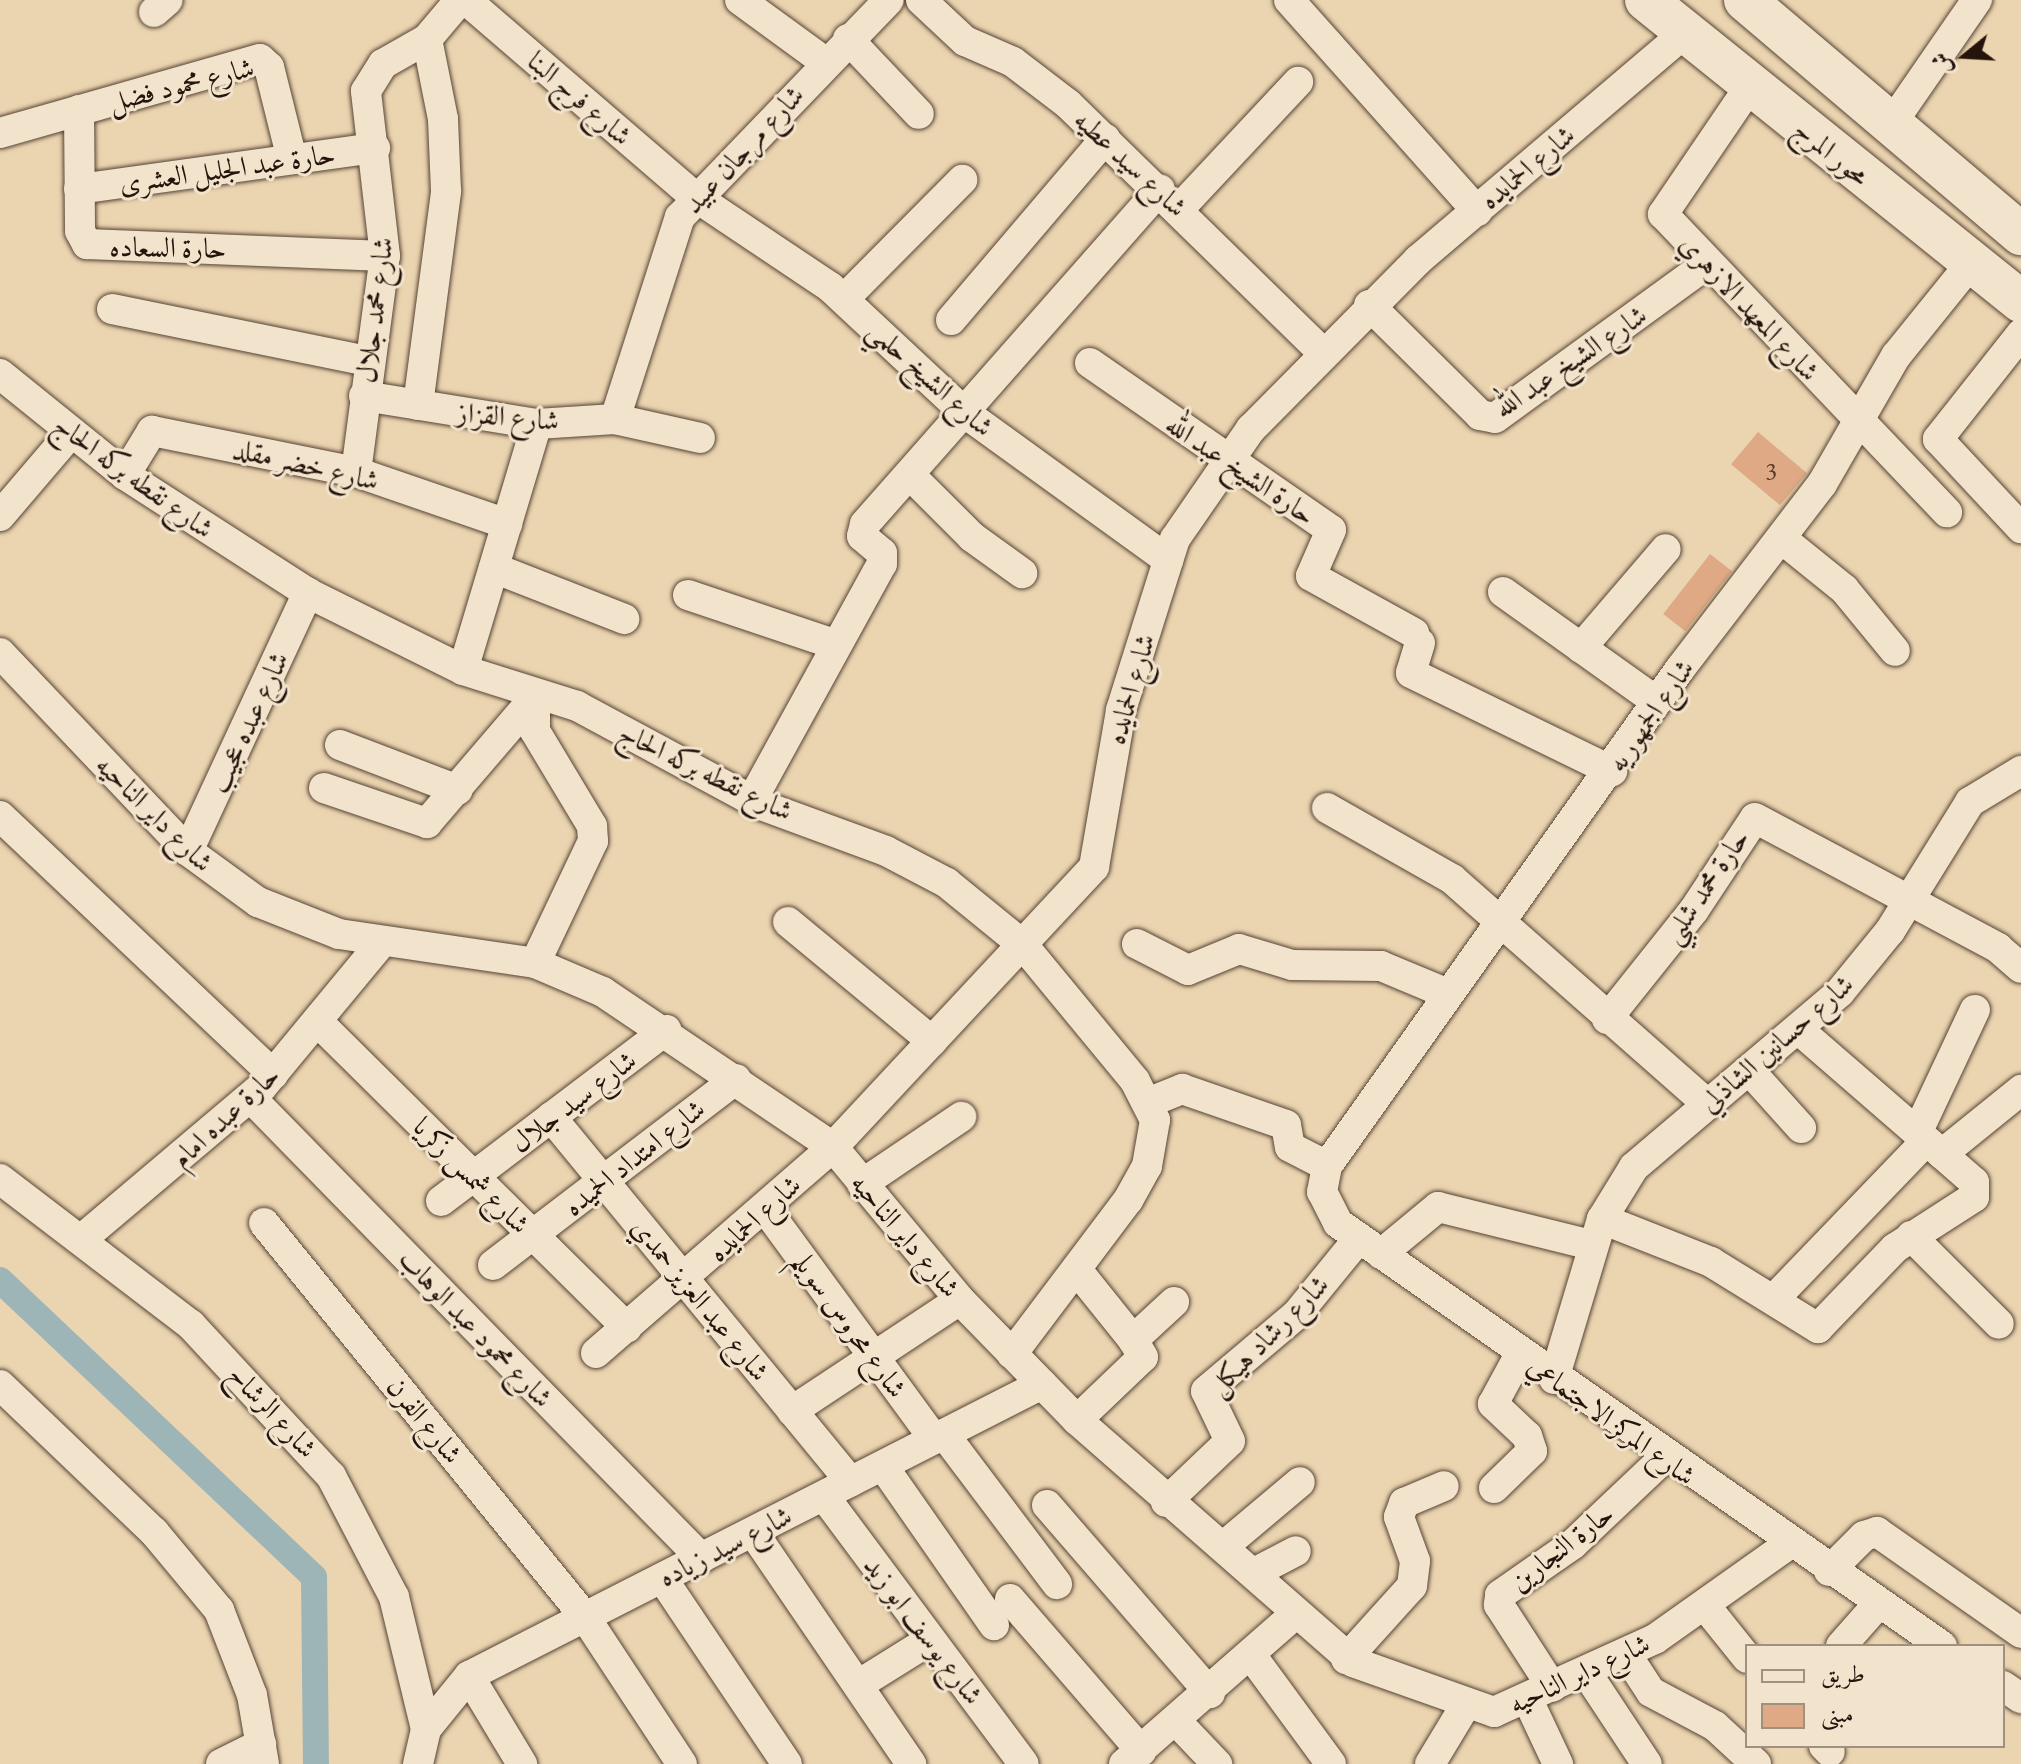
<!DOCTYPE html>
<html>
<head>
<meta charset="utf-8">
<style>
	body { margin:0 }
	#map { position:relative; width:2021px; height:1764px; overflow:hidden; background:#ebd4b0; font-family:"EB Garamond",Amiri,serif }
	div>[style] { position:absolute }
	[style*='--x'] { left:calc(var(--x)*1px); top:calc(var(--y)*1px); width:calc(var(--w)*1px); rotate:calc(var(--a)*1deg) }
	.canal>* { height:26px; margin:-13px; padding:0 13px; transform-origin:13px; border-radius:13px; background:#9eb5b7 }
	.building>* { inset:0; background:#dfa985; transform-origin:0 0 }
	.roads { filter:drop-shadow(0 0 2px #564435) drop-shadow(0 0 2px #564435) }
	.minor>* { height:30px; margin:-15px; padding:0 15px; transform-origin:15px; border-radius:15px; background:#f2e3cc }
	.secondary>* { height:42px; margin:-21px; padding:0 21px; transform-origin:21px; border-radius:21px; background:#f2e3cc }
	span { translate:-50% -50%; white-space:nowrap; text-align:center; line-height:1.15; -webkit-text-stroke:6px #f2e3cc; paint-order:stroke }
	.number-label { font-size:24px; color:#53392a }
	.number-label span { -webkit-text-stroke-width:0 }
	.street-label { font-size:28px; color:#24140c }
	.legend { position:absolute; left:1745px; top:1644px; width:260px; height:104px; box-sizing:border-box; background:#f2e3cc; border:2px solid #a0907f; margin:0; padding:10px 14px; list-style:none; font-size:24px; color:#24140c }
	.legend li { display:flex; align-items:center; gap:16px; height:40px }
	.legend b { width:40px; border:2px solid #a0907f }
	.north { position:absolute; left:1925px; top:16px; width:80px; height:80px; -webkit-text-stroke:6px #f2e3cc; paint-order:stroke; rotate:252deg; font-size:22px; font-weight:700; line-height:32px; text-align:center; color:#24140c }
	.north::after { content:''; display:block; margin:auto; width:28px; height:36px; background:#24140c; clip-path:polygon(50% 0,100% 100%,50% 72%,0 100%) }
</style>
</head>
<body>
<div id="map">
	<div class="canal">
		<div style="--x:0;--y:1280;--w:432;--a:43.4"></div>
		<div style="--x:314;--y:1577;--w:187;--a:89.4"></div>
	</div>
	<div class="building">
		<div style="left:1758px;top:432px;width:64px;height:42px;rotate:40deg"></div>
		<div style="left:1710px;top:554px;width:28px;height:76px;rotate:38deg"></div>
	</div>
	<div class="roads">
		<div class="minor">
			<div style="--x:466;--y:0;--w:301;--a:40.7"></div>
			<div style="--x:694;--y:196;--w:164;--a:33.8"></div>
			<div style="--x:830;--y:287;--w:185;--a:43"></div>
			<div style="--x:965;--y:413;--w:251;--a:35.9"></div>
			<div style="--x:740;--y:0;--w:105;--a:36.1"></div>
			<div style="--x:921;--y:0;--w:60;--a:43"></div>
			<div style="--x:965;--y:41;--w:52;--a:23.6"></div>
			<div style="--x:1013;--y:62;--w:69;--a:37.4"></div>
			<div style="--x:1068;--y:104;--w:354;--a:44.3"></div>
			<div style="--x:1289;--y:0;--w:283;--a:48.3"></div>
			<div style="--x:154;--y:12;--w:18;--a:-41"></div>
			<div style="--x:848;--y:39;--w:103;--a:46.6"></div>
			<div style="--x:1750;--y:86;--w:155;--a:124.2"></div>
			<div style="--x:1663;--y:214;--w:412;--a:46.4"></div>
			<div style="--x:79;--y:110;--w:121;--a:89.5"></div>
			<div style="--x:80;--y:231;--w:15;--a:62"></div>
			<div style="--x:87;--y:244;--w:298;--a:2.3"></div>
			<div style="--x:1892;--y:123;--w:150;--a:-55.4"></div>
			<div style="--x:0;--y:133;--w:270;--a:-15.9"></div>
			<div style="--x:260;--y:59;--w:12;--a:42"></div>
			<div style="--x:269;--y:67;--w:95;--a:76"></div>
			<div style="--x:79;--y:189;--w:299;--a:-7.9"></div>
			<div style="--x:1180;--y:208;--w:173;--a:-46.9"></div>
			<div style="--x:844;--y:299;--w:168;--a:-45.2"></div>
			<div style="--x:1369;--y:305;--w:156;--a:44.7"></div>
			<div style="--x:1480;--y:415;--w:15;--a:11"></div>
			<div style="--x:1495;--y:418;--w:263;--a:-36"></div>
			<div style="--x:112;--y:309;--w:260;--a:11.5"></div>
			<div style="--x:951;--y:320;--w:238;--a:-49.6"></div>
			<div style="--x:2021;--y:334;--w:134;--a:128.3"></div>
			<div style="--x:1938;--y:439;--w:122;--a:47"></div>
			<div style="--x:1090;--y:363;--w:293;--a:34.7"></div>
			<div style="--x:1331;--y:530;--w:50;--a:113.5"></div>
			<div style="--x:1311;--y:576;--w:118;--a:29"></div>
			<div style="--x:0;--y:374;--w:161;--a:38.9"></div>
			<div style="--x:125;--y:475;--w:218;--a:32.8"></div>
			<div style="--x:308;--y:593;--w:173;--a:26.4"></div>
			<div style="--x:463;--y:670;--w:120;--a:17.5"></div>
			<div style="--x:577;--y:706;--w:209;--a:28.3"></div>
			<div style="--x:761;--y:805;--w:133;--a:20.2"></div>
			<div style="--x:886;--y:851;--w:69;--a:27.7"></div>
			<div style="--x:947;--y:883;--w:98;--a:39.2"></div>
			<div style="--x:1023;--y:945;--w:176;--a:50.5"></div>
			<div style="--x:1135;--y:1081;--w:44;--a:62.9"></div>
			<div style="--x:1155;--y:1120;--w:47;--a:99.9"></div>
			<div style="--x:1147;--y:1166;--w:39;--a:119"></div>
			<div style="--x:1128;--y:1200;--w:193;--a:127"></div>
			<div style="--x:364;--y:396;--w:175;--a:9.2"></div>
			<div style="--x:537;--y:424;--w:78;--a:-3.7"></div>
			<div style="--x:615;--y:419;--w:87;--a:12.6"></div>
			<div style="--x:418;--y:405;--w:216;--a:-82.5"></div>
			<div style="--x:446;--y:191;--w:72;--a:-92.4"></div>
			<div style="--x:443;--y:119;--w:82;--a:-101.3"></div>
			<div style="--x:615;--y:419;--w:212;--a:-72.2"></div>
			<div style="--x:680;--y:217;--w:301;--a:-46.1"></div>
			<div style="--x:356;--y:472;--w:218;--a:-82.4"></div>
			<div style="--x:385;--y:256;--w:166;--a:-96.6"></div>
			<div style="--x:366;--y:91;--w:32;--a:-58"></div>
			<div style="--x:383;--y:64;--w:51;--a:-29.6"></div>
			<div style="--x:427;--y:39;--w:51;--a:-49.8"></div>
			<div style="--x:125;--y:475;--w:52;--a:-58.5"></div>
			<div style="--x:152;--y:431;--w:208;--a:11.4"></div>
			<div style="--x:356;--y:472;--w:160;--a:19"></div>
			<div style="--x:910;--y:475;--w:88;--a:45"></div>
			<div style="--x:972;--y:537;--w:62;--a:35.8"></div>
			<div style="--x:0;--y:516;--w:109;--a:-49.5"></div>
			<div style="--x:1782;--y:539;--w:80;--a:38.9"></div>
			<div style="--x:1844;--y:589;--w:80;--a:50.6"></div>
			<div style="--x:494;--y:568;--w:140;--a:21.4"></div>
			<div style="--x:1503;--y:592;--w:189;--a:35.5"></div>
			<div style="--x:688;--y:595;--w:157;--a:18.6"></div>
			<div style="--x:1420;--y:643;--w:31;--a:107"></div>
			<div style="--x:1411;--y:673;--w:224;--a:26"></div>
			<div style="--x:1581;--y:648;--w:130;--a:-49.4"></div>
			<div style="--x:0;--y:653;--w:273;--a:46.5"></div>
			<div style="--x:188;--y:851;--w:87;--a:36.1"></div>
			<div style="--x:258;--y:902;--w:87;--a:21.6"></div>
			<div style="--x:339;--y:934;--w:198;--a:8.4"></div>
			<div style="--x:535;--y:963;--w:74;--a:23.1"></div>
			<div style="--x:603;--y:992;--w:277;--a:34"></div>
			<div style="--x:833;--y:1147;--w:199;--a:50.3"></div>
			<div style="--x:960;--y:1300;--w:168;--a:45.7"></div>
			<div style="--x:1077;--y:1420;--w:367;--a:41.2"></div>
			<div style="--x:1353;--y:1662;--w:150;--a:19.5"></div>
			<div style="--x:1494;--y:1712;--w:177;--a:-24.4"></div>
			<div style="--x:1655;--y:1639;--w:163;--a:-35.3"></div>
			<div style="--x:463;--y:670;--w:257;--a:-73.3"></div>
			<div style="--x:535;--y:697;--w:34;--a:90"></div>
			<div style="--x:535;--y:731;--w:111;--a:59"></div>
			<div style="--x:592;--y:826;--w:15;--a:86"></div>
			<div style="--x:593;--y:841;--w:135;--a:115.4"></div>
			<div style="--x:340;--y:745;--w:126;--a:20.9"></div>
			<div style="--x:324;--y:788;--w:109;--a:18.8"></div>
			<div style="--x:427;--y:823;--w:166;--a:-49.4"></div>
			<div style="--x:752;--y:800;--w:269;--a:-61.2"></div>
			<div style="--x:882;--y:564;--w:11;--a:-90"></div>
			<div style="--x:882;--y:553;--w:26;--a:-140"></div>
			<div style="--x:862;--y:536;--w:12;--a:-76"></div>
			<div style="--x:865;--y:524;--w:446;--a:-48.6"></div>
			<div style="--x:1327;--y:808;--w:144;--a:29.6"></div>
			<div style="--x:1452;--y:879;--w:340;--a:41.4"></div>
			<div style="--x:0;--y:816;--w:376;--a:43.4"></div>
			<div style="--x:188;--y:851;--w:285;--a:-65.1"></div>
			<div style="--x:788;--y:922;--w:187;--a:39.6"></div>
			<div style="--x:1137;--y:944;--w:57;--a:27"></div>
			<div style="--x:1188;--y:970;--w:55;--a:-22.4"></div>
			<div style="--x:1239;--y:949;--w:55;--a:16.8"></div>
			<div style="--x:1292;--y:965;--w:89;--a:0.6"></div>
			<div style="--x:1381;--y:966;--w:73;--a:22.7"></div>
			<div style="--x:1607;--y:1019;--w:139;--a:-51.4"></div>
			<div style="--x:1694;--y:910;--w:110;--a:-56.5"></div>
			<div style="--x:1755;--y:818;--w:276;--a:28.1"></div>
			<div style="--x:1998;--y:948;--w:30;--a:41"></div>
			<div style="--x:317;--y:1021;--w:436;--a:44.7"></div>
			<div style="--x:1799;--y:1030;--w:188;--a:40.9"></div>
			<div style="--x:1749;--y:1070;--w:78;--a:48.1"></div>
			<div style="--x:251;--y:1098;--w:644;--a:45.63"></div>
			<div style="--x:1150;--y:1102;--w:35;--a:-22"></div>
			<div style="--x:1182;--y:1089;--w:110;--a:19.1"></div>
			<div style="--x:1286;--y:1125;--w:22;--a:80"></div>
			<div style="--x:1290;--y:1147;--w:42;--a:27.2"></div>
			<div style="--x:551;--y:1117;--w:472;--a:50.6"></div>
			<div style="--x:1917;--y:1133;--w:136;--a:-64.8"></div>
			<div style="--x:0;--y:1179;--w:240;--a:37.4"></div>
			<div style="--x:191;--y:1325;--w:206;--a:47.2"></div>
			<div style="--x:331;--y:1476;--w:136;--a:62.5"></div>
			<div style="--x:394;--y:1597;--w:136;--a:76.4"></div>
			<div style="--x:862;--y:1184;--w:120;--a:-34.1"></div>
			<div style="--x:441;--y:1201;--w:283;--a:-37.2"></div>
			<div style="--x:765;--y:1208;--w:286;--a:53.8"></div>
			<div style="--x:1602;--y:1219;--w:117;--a:21.5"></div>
			<div style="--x:1711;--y:1262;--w:126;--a:31.7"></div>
			<div style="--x:1818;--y:1328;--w:111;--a:-46.1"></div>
			<div style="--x:1895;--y:1248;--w:94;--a:-32.8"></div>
			<div style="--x:1974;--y:1197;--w:15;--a:-90"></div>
			<div style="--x:1974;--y:1182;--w:43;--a:-138.8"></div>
			<div style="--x:1942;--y:1154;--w:102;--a:-39"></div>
			<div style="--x:264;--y:1223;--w:508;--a:50.83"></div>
			<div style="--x:585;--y:1617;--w:176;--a:56.6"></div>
			<div style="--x:1911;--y:1236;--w:124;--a:45"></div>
			<div style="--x:83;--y:1238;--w:234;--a:-40.2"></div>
			<div style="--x:262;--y:1087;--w:188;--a:-50.4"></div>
			<div style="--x:1381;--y:1254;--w:74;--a:-39.5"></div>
			<div style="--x:1438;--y:1207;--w:159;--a:13.9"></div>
			<div style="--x:493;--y:1265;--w:306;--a:-37.4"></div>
			<div style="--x:1077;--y:1270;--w:90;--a:51.3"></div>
			<div style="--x:1775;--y:1298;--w:218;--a:-46.1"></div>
			<div style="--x:596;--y:1353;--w:314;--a:-41"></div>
			<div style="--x:833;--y:1147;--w:383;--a:-47"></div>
			<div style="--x:1094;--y:867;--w:159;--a:-80.2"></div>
			<div style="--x:1121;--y:710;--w:179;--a:-72.5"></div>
			<div style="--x:1175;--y:539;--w:134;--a:-55.4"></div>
			<div style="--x:1251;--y:429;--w:238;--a:-45.3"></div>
			<div style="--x:1418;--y:260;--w:350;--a:-40.4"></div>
			<div style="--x:1554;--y:1379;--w:167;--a:-73.3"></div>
			<div style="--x:1602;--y:1219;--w:61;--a:-58.4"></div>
			<div style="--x:1634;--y:1167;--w:270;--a:-40.3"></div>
			<div style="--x:1840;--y:992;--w:79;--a:-50.7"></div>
			<div style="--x:1890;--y:931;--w:152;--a:-58.2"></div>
			<div style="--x:1970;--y:802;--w:60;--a:-31.3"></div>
			<div style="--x:0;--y:1385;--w:213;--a:43.7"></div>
			<div style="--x:154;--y:1532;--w:102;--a:50.2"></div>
			<div style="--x:219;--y:1610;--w:91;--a:68.8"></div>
			<div style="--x:252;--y:1695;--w:70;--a:80.1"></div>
			<div style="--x:792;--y:1411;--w:201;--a:-33.5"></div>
			<div style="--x:1077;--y:1420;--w:91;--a:-43.7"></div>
			<div style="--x:1143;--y:1357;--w:20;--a:-120"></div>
			<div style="--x:1133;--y:1340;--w:56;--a:-42.8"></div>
			<div style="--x:944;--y:1434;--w:188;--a:53"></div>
			<div style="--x:883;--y:1466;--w:194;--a:55.1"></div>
			<div style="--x:1494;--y:1488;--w:53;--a:-44.2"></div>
			<div style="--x:1532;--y:1451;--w:16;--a:-108"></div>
			<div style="--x:1527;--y:1436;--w:47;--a:-136.7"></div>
			<div style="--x:1493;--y:1404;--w:57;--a:-61.6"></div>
			<div style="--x:824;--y:1496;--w:334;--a:53.3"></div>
			<div style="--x:1166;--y:1502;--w:88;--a:-43.6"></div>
			<div style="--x:1230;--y:1441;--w:55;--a:-115.6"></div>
			<div style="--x:1206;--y:1391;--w:119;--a:-40.2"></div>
			<div style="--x:1297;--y:1314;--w:98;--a:-50.8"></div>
			<div style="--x:1047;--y:1505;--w:249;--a:49.1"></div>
			<div style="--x:753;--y:1532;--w:281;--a:55.7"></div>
			<div style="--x:1224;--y:1546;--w:99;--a:-40.1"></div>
			<div style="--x:1829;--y:1571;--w:49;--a:-45"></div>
			<div style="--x:1864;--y:1536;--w:14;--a:-17"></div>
			<div style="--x:1877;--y:1532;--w:176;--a:35"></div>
			<div style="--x:1254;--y:1573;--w:47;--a:-27.6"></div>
			<div style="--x:662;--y:1578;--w:224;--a:56.1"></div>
			<div style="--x:1010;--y:1599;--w:201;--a:49.2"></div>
			<div style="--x:1707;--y:1608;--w:64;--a:51.3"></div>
			<div style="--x:1841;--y:1646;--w:56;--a:-48.6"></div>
			<div style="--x:1942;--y:1646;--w:737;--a:-145"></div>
			<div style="--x:1338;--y:1223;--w:35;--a:-117"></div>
			<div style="--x:1322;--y:1192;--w:26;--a:-79"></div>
			<div style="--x:1327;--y:1166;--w:610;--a:-54.62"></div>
			<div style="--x:1680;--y:669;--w:233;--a:-52.5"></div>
			<div style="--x:1822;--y:484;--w:148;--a:-60"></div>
			<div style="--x:1896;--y:356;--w:119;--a:-51.1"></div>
			<div style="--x:1626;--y:1654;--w:45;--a:56.7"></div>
			<div style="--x:1651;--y:1692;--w:72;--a:28"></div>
			<div style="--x:1715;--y:1726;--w:56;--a:42.8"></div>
			<div style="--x:1251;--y:1655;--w:135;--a:53.7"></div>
			<div style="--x:1346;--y:1659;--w:98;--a:-47.9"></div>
			<div style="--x:1412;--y:1586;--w:25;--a:-83"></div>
			<div style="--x:1415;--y:1561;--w:47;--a:-110"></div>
			<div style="--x:1399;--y:1517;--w:15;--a:-70"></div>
			<div style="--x:1404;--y:1503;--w:43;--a:-23"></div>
			<div style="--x:1586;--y:1672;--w:110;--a:56.5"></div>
			<div style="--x:469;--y:1676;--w:103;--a:58.9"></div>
			<div style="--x:858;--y:1685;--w:85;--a:-32"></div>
			<div style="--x:2003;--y:1686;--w:22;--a:34"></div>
			<div style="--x:1552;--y:1687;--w:98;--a:-122.9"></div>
			<div style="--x:1499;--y:1605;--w:10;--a:-84"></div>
			<div style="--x:1500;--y:1595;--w:89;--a:-34.9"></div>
			<div style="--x:1573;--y:1544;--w:127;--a:-43.4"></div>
			<div style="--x:1527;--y:1698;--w:73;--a:64.8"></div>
			<div style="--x:1178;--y:1723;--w:57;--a:46.4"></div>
			<div style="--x:1824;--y:1746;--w:8;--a:45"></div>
			<div style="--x:221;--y:1764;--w:45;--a:-26.6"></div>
			<div style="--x:418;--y:1764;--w:36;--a:-77"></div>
			<div style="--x:426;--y:1729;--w:68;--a:-50.9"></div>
			<div style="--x:469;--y:1676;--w:643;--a:-27"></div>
			<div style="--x:1124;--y:1764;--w:225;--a:-41.2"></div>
			<div style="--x:1430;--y:1764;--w:68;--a:-58.9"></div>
		</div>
		<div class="secondary">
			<div style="--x:1646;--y:0;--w:481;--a:38.8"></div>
			<div style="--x:1745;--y:0;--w:362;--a:40.3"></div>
		</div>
	</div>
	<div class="number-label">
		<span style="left:1771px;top:471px">3</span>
	</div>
	<div class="street-label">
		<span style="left:181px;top:84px;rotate:-14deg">شارع محمود فضل</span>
		<span style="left:580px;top:98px;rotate:41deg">شارع فرج البنا</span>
		<span style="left:743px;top:149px;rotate:-47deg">شارع مرجان عبيد</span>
		<span style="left:1832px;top:152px;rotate:39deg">محور المرج</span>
		<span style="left:1131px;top:163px;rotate:43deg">شارع سيد عطيه</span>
		<span style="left:1527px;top:167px;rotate:-40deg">شارع الحمايده</span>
		<span style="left:227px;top:168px;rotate:-8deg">حارة عبد الجليل العشرى</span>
		<span style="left:168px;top:247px;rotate:1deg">حارة السعاده</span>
		<span style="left:1750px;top:307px;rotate:47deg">شارع المعهد الازهري</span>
		<span style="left:374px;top:310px;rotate:-83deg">شارع محمد جلال</span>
		<span style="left:1570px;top:361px;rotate:-34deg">شارع الشيخ عبد الله</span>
		<span style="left:931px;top:378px;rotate:42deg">شارع الشيخ حلمي</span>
		<span style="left:508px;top:416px;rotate:5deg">شارع القزاز</span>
		<span style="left:306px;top:464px;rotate:13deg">شارع خضر مقلد</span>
		<span style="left:1241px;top:469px;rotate:34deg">حارة الشيخ عبد الله</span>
		<span style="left:134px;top:476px;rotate:36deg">شارع نقطه بركه الحاج</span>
		<span style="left:1130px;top:689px;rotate:-74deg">شارع الحمايده</span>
		<span style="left:1650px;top:715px;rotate:-55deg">شارع الجمهوريه</span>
		<span style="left:248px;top:722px;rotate:-65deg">شارع عبده عجيب</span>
		<span style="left:706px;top:771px;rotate:26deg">شارع نقطه بركه الحاج</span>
		<span style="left:155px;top:813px;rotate:45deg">شارع داير الناحيه</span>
		<span style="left:1705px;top:886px;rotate:-56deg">حارة محمد شلبي</span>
		<span style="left:1776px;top:1043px;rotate:-41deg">شارع حسانين الشاذلي</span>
		<span style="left:573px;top:1101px;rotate:-37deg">شارع سيد جلال</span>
		<span style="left:225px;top:1116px;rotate:-43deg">حارة عبده امام</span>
		<span style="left:634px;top:1157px;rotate:-38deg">شارع امتداد الحميده</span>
		<span style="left:472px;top:1175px;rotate:45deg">شارع شمس زكريا</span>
		<span style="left:754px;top:1218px;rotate:-42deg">شارع الحمايده</span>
		<span style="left:906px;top:1235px;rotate:50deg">شارع داير الناحيه</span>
		<span style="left:701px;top:1299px;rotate:51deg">شارع عبد العزيز حمدي</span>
		<span style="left:850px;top:1324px;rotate:54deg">شارع محروس سويلم</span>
		<span style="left:476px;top:1328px;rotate:46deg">شارع محمود عبد الوهاب</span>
		<span style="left:1268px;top:1335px;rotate:-45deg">شارع رشاد هيكل</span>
		<span style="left:273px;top:1411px;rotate:47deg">شارع الرشاح</span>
		<span style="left:425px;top:1420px;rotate:51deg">شارع الفرن</span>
		<span style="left:1612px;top:1420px;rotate:36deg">شارع المركز الاجتماعي</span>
		<span style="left:725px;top:1546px;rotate:-27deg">شارع سيد زياده</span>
		<span style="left:1561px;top:1547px;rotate:-38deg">حارة النجارين</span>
		<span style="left:924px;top:1630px;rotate:53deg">شارع يوسف ابو زيد</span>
		<span style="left:1579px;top:1673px;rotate:-25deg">شارع داير الناحيه</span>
	</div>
	<ul class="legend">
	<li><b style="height:10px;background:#f2e3cc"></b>طريق</li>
	<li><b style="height:22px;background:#dfa985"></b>مبنى</li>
	</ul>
	<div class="north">ش</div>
</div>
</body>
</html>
